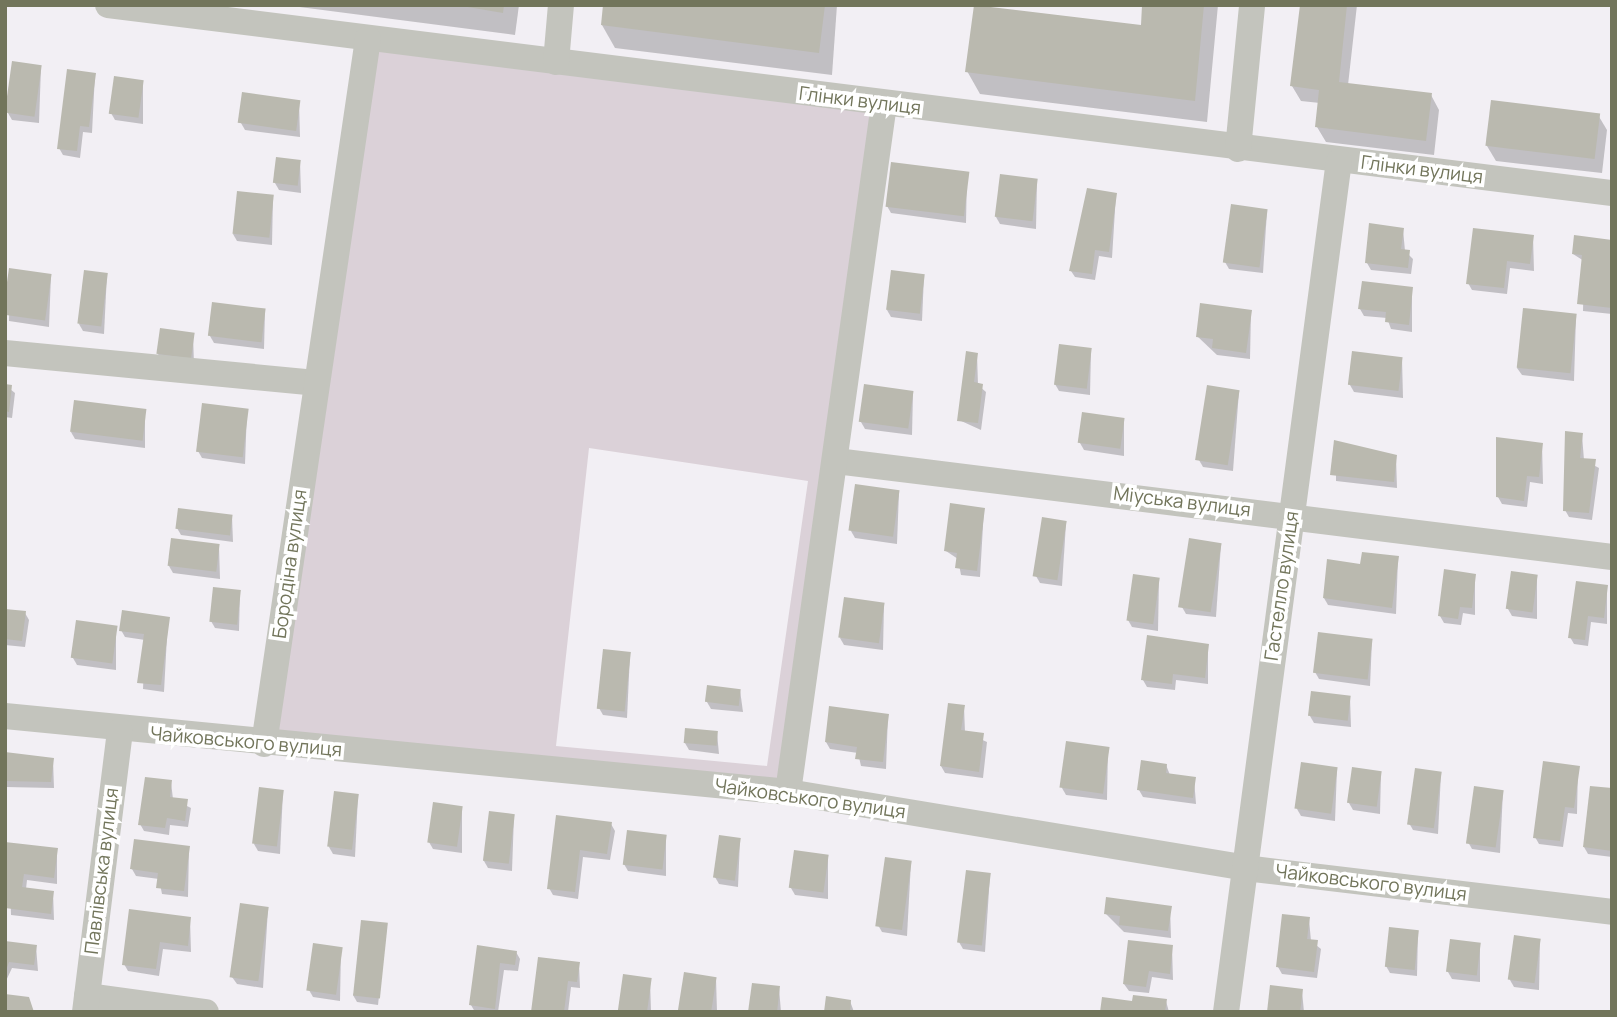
<!DOCTYPE html>
<html>
<head>
<meta charset="utf-8">
<style>
	body { margin:0 }
	#map { position:relative; width:1617px; height:1017px; overflow:hidden; background:#f2eff4; font-family:Manrope,sans-serif }
	div>[style] { position:absolute }
	[style*='--x'] { left:calc(var(--x)*1px); top:calc(var(--y)*1px); width:calc(var(--w)*1px); rotate:calc(var(--a)*1deg) }
	.green>* { inset:0; background:#dbd1d8 }
	.shadow>* { inset:0; background:#0003 }
	.building>* { inset:0; background:#bab9af; transform-origin:0 0 }
	.minor>* { height:26px; margin:-13px; padding:0 13px; transform-origin:13px; border-radius:13px; background:#c3c4bd }
	span { translate:-50% -50%; white-space:nowrap; text-align:center; line-height:1.15; -webkit-text-stroke:7px #fff; paint-order:stroke }
	.street-label { font-size:19px; color:#72755b }
	.frame { position:absolute; inset:0; border:7px solid #72755b; pointer-events:none }
</style>
</head>
<body>
<div id="map">
	<div class="green">
		<div style="clip-path:polygon(evenodd,374px 47px,875px 110px,783px 783px,273px 737px,374px 47px,589px 448px,808px 481px,767px 766px,556px 746px,589px 448px)"></div>
	</div>
	<div class="shadow">
		<div style="clip-path:polygon(284px 5px,519px 5px,515px 35px)"></div>
		<div style="clip-path:polygon(605px 5px,837px 5px,832px 75px,615px 48px,602px 25px)"></div>
		<div style="clip-path:polygon(1144px 5px,1218px 5px,1207px 122px,980px 94px,967px 71px,1142px 27px)"></div>
		<div style="clip-path:polygon(1301px 5px,1357px 5px,1348px 85px,1431px 95px,1439px 110px,1434px 155px,1326px 142px,1317px 127px,1320px 103px,1301px 101px,1292px 86px)"></div>
		<div style="clip-path:polygon(41px 67px,39px 123px,12px 120px,8px 113px)"></div>
		<div style="clip-path:polygon(95px 74px,92px 133px,83px 132px,80px 158px,63px 155px,59px 148px)"></div>
		<div style="clip-path:polygon(143px 82px,143px 124px,115px 120px,111px 113px)"></div>
		<div style="clip-path:polygon(299px 101px,300px 137px,245px 130px,241px 123px)"></div>
		<div style="clip-path:polygon(1598px 115px,1607px 130px,1602px 173px,1496px 161px,1487px 146px)"></div>
		<div style="clip-path:polygon(300px 162px,301px 193px,279px 190px,275px 183px)"></div>
		<div style="clip-path:polygon(967px 174px,966px 223px,891px 213px,887px 206px)"></div>
		<div style="clip-path:polygon(1037px 181px,1036px 229px,1000px 224px,996px 217px)"></div>
		<div style="clip-path:polygon(1116px 194px,1112px 258px,1099px 256px,1095px 280px,1075px 277px,1071px 271px)"></div>
		<div style="clip-path:polygon(273px 197px,272px 245px,237px 241px,233px 234px)"></div>
		<div style="clip-path:polygon(1267px 211px,1263px 273px,1229px 269px,1225px 262px)"></div>
		<div style="clip-path:polygon(1403px 229px,1405px 251px,1413px 259px,1411px 274px,1371px 270px,1367px 263px)"></div>
		<div style="clip-path:polygon(1533px 236px,1534px 271px,1510px 268px,1507px 294px,1472px 290px,1468px 283px)"></div>
		<div style="clip-path:polygon(1612px 241px,1612px 314px,1583px 311px,1584px 261px,1573px 254px)"></div>
		<div style="clip-path:polygon(10px 270px,51px 275px,49px 327px,9px 321px)"></div>
		<div style="clip-path:polygon(107px 274px,104px 334px,83px 331px,79px 324px)"></div>
		<div style="clip-path:polygon(924px 276px,922px 321px,891px 317px,887px 310px)"></div>
		<div style="clip-path:polygon(1412px 289px,1412px 332px,1391px 329px,1387px 318px,1364px 316px,1360px 309px)"></div>
		<div style="clip-path:polygon(265px 311px,264px 349px,214px 343px,210px 336px)"></div>
		<div style="clip-path:polygon(1251px 311px,1250px 359px,1217px 355px,1197px 336px)"></div>
		<div style="clip-path:polygon(1576px 316px,1574px 381px,1522px 375px,1517px 368px)"></div>
		<div style="clip-path:polygon(193px 334px,194px 365px,162px 361px,158px 354px)"></div>
		<div style="clip-path:polygon(1091px 350px,1090px 395px,1059px 391px,1055px 384px)"></div>
		<div style="clip-path:polygon(977px 354px,978px 385px,986px 392px,981px 430px,959px 420px)"></div>
		<div style="clip-path:polygon(1402px 359px,1403px 398px,1354px 392px,1350px 385px)"></div>
		<div style="clip-path:polygon(5px 385px,15px 393px,12px 418px,5px 417px)"></div>
		<div style="clip-path:polygon(1239px 391px,1233px 471px,1203px 467px,1199px 460px)"></div>
		<div style="clip-path:polygon(913px 393px,912px 435px,865px 429px,861px 422px)"></div>
		<div style="clip-path:polygon(145px 410px,145px 448px,75px 439px,71px 432px)"></div>
		<div style="clip-path:polygon(247px 410px,245px 464px,202px 458px,198px 451px)"></div>
		<div style="clip-path:polygon(1124px 420px,1124px 456px,1084px 450px,1080px 443px)"></div>
		<div style="clip-path:polygon(1582px 435px,1584px 460px,1599px 468px,1592px 520px,1569px 517px,1565px 510px)"></div>
		<div style="clip-path:polygon(1336px 442px,1396px 457px,1397px 488px,1336px 481px)"></div>
		<div style="clip-path:polygon(1542px 444px,1543px 484px,1530px 482px,1527px 507px,1502px 504px,1498px 497px)"></div>
		<div style="clip-path:polygon(899px 492px,897px 544px,855px 538px,851px 531px)"></div>
		<div style="clip-path:polygon(984px 509px,980px 577px,961px 575px,958px 559px,946px 551px)"></div>
		<div style="clip-path:polygon(232px 517px,233px 542px,181px 535px,177px 528px)"></div>
		<div style="clip-path:polygon(1066px 523px,1062px 586px,1040px 583px,1036px 576px)"></div>
		<div style="clip-path:polygon(1221px 544px,1216px 617px,1186px 614px,1182px 607px)"></div>
		<div style="clip-path:polygon(219px 546px,220px 579px,173px 573px,169px 566px)"></div>
		<div style="clip-path:polygon(1398px 558px,1396px 614px,1328px 605px,1324px 598px,1362px 566px)"></div>
		<div style="clip-path:polygon(1475px 575px,1475px 615px,1463px 613px,1461px 625px,1444px 623px,1440px 616px)"></div>
		<div style="clip-path:polygon(1537px 576px,1537px 619px,1512px 616px,1508px 609px)"></div>
		<div style="clip-path:polygon(1159px 579px,1158px 631px,1132px 627px,1128px 620px)"></div>
		<div style="clip-path:polygon(1607px 586px,1607px 624px,1591px 622px,1588px 646px,1574px 644px,1570px 637px)"></div>
		<div style="clip-path:polygon(240px 592px,239px 631px,215px 628px,211px 621px)"></div>
		<div style="clip-path:polygon(884px 605px,883px 650px,844px 645px,840px 638px)"></div>
		<div style="clip-path:polygon(5px 610px,25px 613px,29px 620px,25px 647px,5px 645px)"></div>
		<div style="clip-path:polygon(168px 618px,164px 692px,143px 689px,145px 640px,125px 637px,121px 630px)"></div>
		<div style="clip-path:polygon(116px 627px,116px 670px,77px 665px,73px 658px)"></div>
		<div style="clip-path:polygon(1372px 640px,1370px 686px,1319px 679px,1315px 672px)"></div>
		<div style="clip-path:polygon(1208px 645px,1208px 684px,1176px 680px,1175px 690px,1147px 687px,1143px 680px)"></div>
		<div style="clip-path:polygon(630px 654px,627px 718px,603px 715px,599px 708px)"></div>
		<div style="clip-path:polygon(740px 690px,743px 712px,711px 709px,707px 702px)"></div>
		<div style="clip-path:polygon(1350px 698px,1351px 727px,1314px 723px,1310px 716px)"></div>
		<div style="clip-path:polygon(964px 707px,965px 732px,987px 742px,983px 778px,945px 773px,941px 766px)"></div>
		<div style="clip-path:polygon(888px 715px,886px 769px,861px 766px,858px 753px,830px 749px,826px 742px)"></div>
		<div style="clip-path:polygon(717px 733px,719px 754px,689px 750px,685px 743px)"></div>
		<div style="clip-path:polygon(1108px 749px,1107px 800px,1066px 795px,1062px 788px)"></div>
		<div style="clip-path:polygon(5px 754px,53px 760px,54px 788px,5px 787px)"></div>
		<div style="clip-path:polygon(1166px 765px,1170px 775px,1194px 778px,1196px 804px,1143px 797px,1139px 790px)"></div>
		<div style="clip-path:polygon(1578px 767px,1577px 814px,1568px 813px,1563px 847px,1539px 844px,1535px 837px)"></div>
		<div style="clip-path:polygon(1337px 769px,1335px 821px,1301px 816px,1297px 809px)"></div>
		<div style="clip-path:polygon(1381px 773px,1380px 814px,1353px 810px,1349px 803px)"></div>
		<div style="clip-path:polygon(1441px 773px,1438px 834px,1413px 830px,1409px 823px)"></div>
		<div style="clip-path:polygon(171px 782px,173px 799px,191px 808px,188px 827px,170px 825px,169px 835px,144px 831px,140px 824px)"></div>
		<div style="clip-path:polygon(1612px 790px,1612px 857px,1588px 854px,1584px 847px)"></div>
		<div style="clip-path:polygon(1503px 791px,1500px 853px,1472px 849px,1468px 842px)"></div>
		<div style="clip-path:polygon(283px 792px,280px 854px,258px 851px,254px 844px)"></div>
		<div style="clip-path:polygon(358px 796px,355px 857px,333px 854px,329px 847px)"></div>
		<div style="clip-path:polygon(462px 808px,462px 853px,433px 849px,429px 842px)"></div>
		<div style="clip-path:polygon(514px 816px,512px 871px,488px 868px,484px 861px)"></div>
		<div style="clip-path:polygon(558px 817px,611px 824px,615px 831px,610px 860px,583px 857px,578px 899px,553px 895px,549px 888px)"></div>
		<div style="clip-path:polygon(666px 837px,666px 876px,628px 871px,624px 864px)"></div>
		<div style="clip-path:polygon(740px 840px,738px 887px,719px 884px,715px 877px)"></div>
		<div style="clip-path:polygon(189px 848px,188px 897px,162px 894px,159px 879px,136px 876px,132px 869px)"></div>
		<div style="clip-path:polygon(57px 850px,57px 884px,27px 880px,26px 889px,53px 892px,54px 920px,11px 915px,10px 884px)"></div>
		<div style="clip-path:polygon(828px 856px,828px 899px,795px 895px,791px 888px)"></div>
		<div style="clip-path:polygon(911px 862px,907px 936px,882px 932px,878px 925px)"></div>
		<div style="clip-path:polygon(990px 875px,985px 952px,963px 949px,959px 942px)"></div>
		<div style="clip-path:polygon(1170px 907px,1171px 938px,1124px 932px,1106px 914px)"></div>
		<div style="clip-path:polygon(268px 909px,263px 988px,237px 984px,232px 977px)"></div>
		<div style="clip-path:polygon(190px 919px,191px 952px,163px 949px,159px 976px,128px 971px,124px 964px)"></div>
		<div style="clip-path:polygon(1309px 919px,1311px 941px,1321px 949px,1317px 978px,1282px 974px,1278px 967px)"></div>
		<div style="clip-path:polygon(387px 925px,378px 1005px,357px 1002px,353px 995px)"></div>
		<div style="clip-path:polygon(1418px 932px,1417px 976px,1390px 973px,1386px 966px)"></div>
		<div style="clip-path:polygon(1540px 940px,1539px 990px,1514px 987px,1510px 980px)"></div>
		<div style="clip-path:polygon(5px 942px,36px 946px,38px 971px,12px 968px,5px 983px)"></div>
		<div style="clip-path:polygon(1480px 945px,1480px 982px,1452px 979px,1448px 972px)"></div>
		<div style="clip-path:polygon(479px 947px,516px 952px,520px 959px,518px 971px,504px 970px,498px 1012px,475px 1012px,471px 1005px)"></div>
		<div style="clip-path:polygon(1172px 947px,1173px 980px,1152px 977px,1149px 993px,1129px 991px,1124px 984px)"></div>
		<div style="clip-path:polygon(341px 949px,340px 1001px,313px 997px,309px 990px)"></div>
		<div style="clip-path:polygon(579px 964px,580px 988px,571px 987px,568px 1012px,533px 1012px)"></div>
		<div style="clip-path:polygon(716px 978px,717px 1012px,681px 1012px)"></div>
		<div style="clip-path:polygon(650px 980px,651px 1012px,620px 1012px)"></div>
		<div style="clip-path:polygon(779px 988px,781px 1012px,750px 1012px)"></div>
		<div style="clip-path:polygon(1302px 991px,1304px 1012px,1268px 1012px)"></div>
		<div style="clip-path:polygon(850px 1001px,854px 1012px,826px 1012px)"></div>
		<div style="clip-path:polygon(1166px 1001px,1169px 1012px,1102px 1012px,1133px 1003px)"></div>
	</div>
	<div class="building">
		<div style="clip-path:polygon(456px 5px,504px 5px,503px 13px)"></div>
		<div style="clip-path:polygon(603px 5px,825px 5px,819px 53px,601px 25px)"></div>
		<div style="clip-path:polygon(974px 5px,1141px 25px,1142px 5px,1204px 5px,1195px 101px,965px 72px)"></div>
		<div style="clip-path:polygon(1300px 5px,1347px 5px,1339px 82px,1432px 93px,1426px 141px,1315px 127px,1319px 90px,1290px 86px)"></div>
		<div style="left:12px;top:61px;width:30px;height:52px;rotate:8deg"></div>
		<div style="clip-path:polygon(67px 69px,96px 73px,89px 127px,80px 126px,77px 151px,57px 149px)"></div>
		<div style="left:114px;top:76px;width:30px;height:38px;rotate:8deg"></div>
		<div style="left:242px;top:92px;width:59px;height:31px;rotate:8deg"></div>
		<div style="left:1491px;top:100px;width:110px;height:46px;rotate:7deg"></div>
		<div style="left:276px;top:157px;width:25px;height:26px;rotate:7deg"></div>
		<div style="left:891px;top:162px;width:79px;height:45px;rotate:7deg"></div>
		<div style="left:1000px;top:174px;width:38px;height:43px;rotate:7deg"></div>
		<div style="clip-path:polygon(1087px 188px,1117px 193px,1109px 252px,1095px 250px,1092px 274px,1069px 271px)"></div>
		<div style="left:237px;top:191px;width:37px;height:43px;rotate:6deg"></div>
		<div style="left:1231px;top:204px;width:37px;height:59px;rotate:8deg"></div>
		<div style="clip-path:polygon(1369px 223px,1404px 228px,1401px 249px,1410px 250px,1408px 268px,1365px 263px)"></div>
		<div style="clip-path:polygon(1473px 228px,1534px 235px,1530px 264px,1507px 261px,1504px 288px,1466px 284px)"></div>
		<div style="clip-path:polygon(1574px 235px,1612px 240px,1612px 308px,1577px 304px,1582px 255px,1572px 254px)"></div>
		<div style="left:9px;top:268px;width:43px;height:47px;rotate:8deg"></div>
		<div style="left:84px;top:270px;width:24px;height:54px;rotate:7deg"></div>
		<div style="left:891px;top:270px;width:34px;height:40px;rotate:7deg"></div>
		<div style="clip-path:polygon(1362px 281px,1413px 287px,1409px 325px,1385px 322px,1386px 312px,1358px 309px)"></div>
		<div style="left:212px;top:302px;width:54px;height:34px;rotate:7deg"></div>
		<div style="clip-path:polygon(1200px 303px,1252px 310px,1246px 353px,1212px 348px,1213px 339px,1196px 337px)"></div>
		<div style="left:1523px;top:308px;width:54px;height:60px;rotate:6deg"></div>
		<div style="left:160px;top:328px;width:35px;height:26px;rotate:8deg"></div>
		<div style="left:1059px;top:344px;width:33px;height:41px;rotate:7deg"></div>
		<div style="clip-path:polygon(966px 351px,978px 353px,974px 382px,983px 384px,978px 423px,957px 421px)"></div>
		<div style="left:1352px;top:351px;width:51px;height:34px;rotate:7deg"></div>
		<div style="clip-path:polygon(5px 384px,12px 385px,9px 412px,5px 411px)"></div>
		<div style="left:864px;top:384px;width:50px;height:38px;rotate:8deg"></div>
		<div style="left:1207px;top:385px;width:33px;height:76px;rotate:9deg"></div>
		<div style="left:74px;top:400px;width:73px;height:32px;rotate:7deg"></div>
		<div style="left:202px;top:403px;width:47px;height:49px;rotate:7deg"></div>
		<div style="left:1082px;top:412px;width:43px;height:31px;rotate:8deg"></div>
		<div style="clip-path:polygon(1565px 431px,1583px 433px,1580px 458px,1596px 459px,1589px 513px,1563px 511px)"></div>
		<div style="clip-path:polygon(1496px 437px,1543px 443px,1539px 477px,1527px 476px,1524px 501px,1496px 497px)"></div>
		<div style="clip-path:polygon(1334px 440px,1397px 455px,1394px 482px,1330px 475px)"></div>
		<div style="left:855px;top:484px;width:45px;height:47px;rotate:8deg"></div>
		<div style="clip-path:polygon(950px 503px,985px 508px,977px 571px,955px 568px,957px 553px,944px 551px)"></div>
		<div style="left:178px;top:508px;width:55px;height:21px;rotate:7deg"></div>
		<div style="left:1042px;top:517px;width:25px;height:60px;rotate:9deg"></div>
		<div style="left:171px;top:538px;width:49px;height:28px;rotate:7deg"></div>
		<div style="left:1189px;top:538px;width:33px;height:70px;rotate:9deg"></div>
		<div style="clip-path:polygon(1362px 552px,1399px 556px,1392px 608px,1323px 598px,1327px 559px,1360px 564px)"></div>
		<div style="clip-path:polygon(1444px 569px,1476px 574px,1472px 608px,1460px 607px,1458px 619px,1438px 616px)"></div>
		<div style="left:1511px;top:571px;width:27px;height:38px;rotate:8deg"></div>
		<div style="left:1133px;top:574px;width:27px;height:47px;rotate:8deg"></div>
		<div style="clip-path:polygon(1576px 581px,1608px 585px,1604px 618px,1588px 616px,1585px 640px,1568px 638px)"></div>
		<div style="left:213px;top:587px;width:28px;height:35px;rotate:6deg"></div>
		<div style="left:844px;top:597px;width:41px;height:41px;rotate:8deg"></div>
		<div style="clip-path:polygon(5px 609px,26px 611px,22px 641px,5px 639px)"></div>
		<div style="clip-path:polygon(122px 610px,170px 617px,161px 685px,137px 683px,144px 634px,119px 631px)"></div>
		<div style="left:76px;top:620px;width:42px;height:38px;rotate:8deg"></div>
		<div style="left:1318px;top:632px;width:55px;height:41px;rotate:7deg"></div>
		<div style="clip-path:polygon(1147px 635px,1209px 644px,1205px 678px,1173px 674px,1172px 684px,1141px 680px)"></div>
		<div style="left:603px;top:649px;width:28px;height:60px;rotate:6deg"></div>
		<div style="left:707px;top:685px;width:34px;height:17px;rotate:7deg"></div>
		<div style="left:1311px;top:691px;width:40px;height:25px;rotate:7deg"></div>
		<div style="clip-path:polygon(948px 703px,965px 705px,961px 730px,984px 733px,979px 772px,940px 766px)"></div>
		<div style="clip-path:polygon(829px 706px,889px 714px,883px 762px,855px 759px,857px 747px,825px 742px)"></div>
		<div style="left:685px;top:728px;width:33px;height:15px;rotate:5deg"></div>
		<div style="left:1066px;top:741px;width:44px;height:47px;rotate:8deg"></div>
		<div style="clip-path:polygon(5px 752px,54px 758px,51px 782px,5px 781px)"></div>
		<div style="clip-path:polygon(1141px 760px,1167px 764px,1166px 773px,1196px 777px,1193px 798px,1137px 790px)"></div>
		<div style="clip-path:polygon(1543px 761px,1580px 766px,1574px 808px,1565px 807px,1560px 841px,1533px 838px)"></div>
		<div style="left:1301px;top:762px;width:37px;height:47px;rotate:8deg"></div>
		<div style="left:1352px;top:767px;width:30px;height:36px;rotate:8deg"></div>
		<div style="left:1415px;top:768px;width:27px;height:57px;rotate:8deg"></div>
		<div style="clip-path:polygon(145px 777px,172px 780px,170px 797px,188px 799px,185px 821px,167px 818px,165px 828px,138px 825px)"></div>
		<div style="left:1474px;top:786px;width:30px;height:58px;rotate:8deg"></div>
		<div style="clip-path:polygon(1590px 786px,1612px 788px,1612px 851px,1583px 847px)"></div>
		<div style="left:259px;top:787px;width:25px;height:57px;rotate:7deg"></div>
		<div style="left:334px;top:791px;width:25px;height:56px;rotate:7deg"></div>
		<div style="left:433px;top:802px;width:30px;height:41px;rotate:8deg"></div>
		<div style="left:489px;top:811px;width:26px;height:50px;rotate:7deg"></div>
		<div style="clip-path:polygon(556px 815px,612px 822px,607px 854px,580px 850px,575px 892px,547px 889px)"></div>
		<div style="left:627px;top:830px;width:40px;height:35px;rotate:7deg"></div>
		<div style="left:719px;top:835px;width:22px;height:43px;rotate:8deg"></div>
		<div style="clip-path:polygon(134px 839px,190px 846px,184px 891px,156px 888px,158px 873px,130px 869px)"></div>
		<div style="clip-path:polygon(5px 842px,58px 848px,54px 878px,24px 874px,22px 887px,54px 891px,51px 914px,5px 908px)"></div>
		<div style="left:794px;top:850px;width:35px;height:38px;rotate:8deg"></div>
		<div style="left:885px;top:857px;width:27px;height:70px;rotate:8deg"></div>
		<div style="left:966px;top:870px;width:25px;height:73px;rotate:7deg"></div>
		<div style="clip-path:polygon(1106px 897px,1172px 906px,1168px 931px,1119px 925px,1120px 916px,1104px 914px)"></div>
		<div style="left:240px;top:903px;width:29px;height:75px;rotate:8deg"></div>
		<div style="clip-path:polygon(129px 909px,191px 917px,188px 946px,160px 942px,156px 969px,122px 965px)"></div>
		<div style="clip-path:polygon(1282px 914px,1310px 917px,1307px 939px,1318px 940px,1314px 972px,1276px 967px)"></div>
		<div style="left:361px;top:920px;width:27px;height:76px;rotate:6deg"></div>
		<div style="left:1389px;top:927px;width:30px;height:40px;rotate:6deg"></div>
		<div style="left:1514px;top:935px;width:27px;height:45px;rotate:8deg"></div>
		<div style="left:1450px;top:939px;width:31px;height:33px;rotate:7deg"></div>
		<div style="clip-path:polygon(1128px 940px,1173px 945px,1170px 974px,1149px 971px,1146px 987px,1123px 984px)"></div>
		<div style="clip-path:polygon(5px 941px,37px 945px,34px 965px,9px 962px,5px 974px)"></div>
		<div style="left:313px;top:943px;width:30px;height:48px;rotate:8deg"></div>
		<div style="clip-path:polygon(477px 945px,517px 951px,515px 965px,500px 963px,495px 1009px,469px 1005px)"></div>
		<div style="clip-path:polygon(538px 957px,580px 962px,577px 982px,568px 981px,564px 1012px,531px 1012px)"></div>
		<div style="left:684px;top:972px;width:33px;height:40px;rotate:9deg"></div>
		<div style="left:623px;top:974px;width:29px;height:38px;rotate:8deg"></div>
		<div style="clip-path:polygon(752px 983px,780px 986px,777px 1012px,748px 1012px)"></div>
		<div style="clip-path:polygon(1270px 985px,1303px 989px,1300px 1012px,1267px 1012px)"></div>
		<div style="clip-path:polygon(5px 994px,29px 997px,34px 1012px,5px 1012px)"></div>
		<div style="clip-path:polygon(1133px 995px,1167px 999px,1165px 1012px,1100px 1012px,1102px 997px,1132px 1001px)"></div>
		<div style="clip-path:polygon(826px 996px,851px 1000px,850px 1012px,824px 1012px)"></div>
	</div>
	<div class="minor">
		<div style="--x:108;--y:5;--w:1516;--a:7.13"></div>
		<div style="--x:556;--y:62;--w:57;--a:-85"></div>
		<div style="--x:1238;--y:149;--w:145;--a:-84.4"></div>
		<div style="--x:5;--y:353;--w:312;--a:5.5"></div>
		<div style="--x:836;--y:461;--w:782;--a:7.05"></div>
		<div style="--x:5;--y:716;--w:787;--a:5.54"></div>
		<div style="--x:788;--y:792;--w:463;--a:9.4"></div>
		<div style="--x:1245;--y:868;--w:370;--a:6.8"></div>
		<div style="--x:264;--y:744;--w:713;--a:-81.61"></div>
		<div style="--x:788;--y:792;--w:695;--a:-82.06"></div>
		<div style="--x:87;--y:996;--w:120;--a:7.7"></div>
		<div style="--x:85;--y:1012;--w:283;--a:-82.9"></div>
		<div style="--x:1226;--y:1012;--w:858;--a:-82.44"></div>
	</div>
	<div class="street-label">
		<span style="left:860px;top:101px;rotate:7deg">Глінки вулиця</span>
		<span style="left:1422px;top:170px;rotate:7deg">Глінки вулиця</span>
		<span style="left:1182px;top:502px;rotate:7deg">Міуська вулиця</span>
		<span style="left:290px;top:564px;rotate:-82deg">Бородіна вулиця</span>
		<span style="left:1282px;top:586px;rotate:-82deg">Гастелло вулиця</span>
		<span style="left:246px;top:742px;rotate:5deg">Чайковського вулиця</span>
		<span style="left:810px;top:799px;rotate:8deg">Чайковського вулиця</span>
		<span style="left:102px;top:871px;rotate:-83deg">Павлівська вулиця</span>
		<span style="left:1371px;top:883px;rotate:7deg">Чайковського вулиця</span>
	</div>
	<div class="frame"></div>
</div>
</body>
</html>
